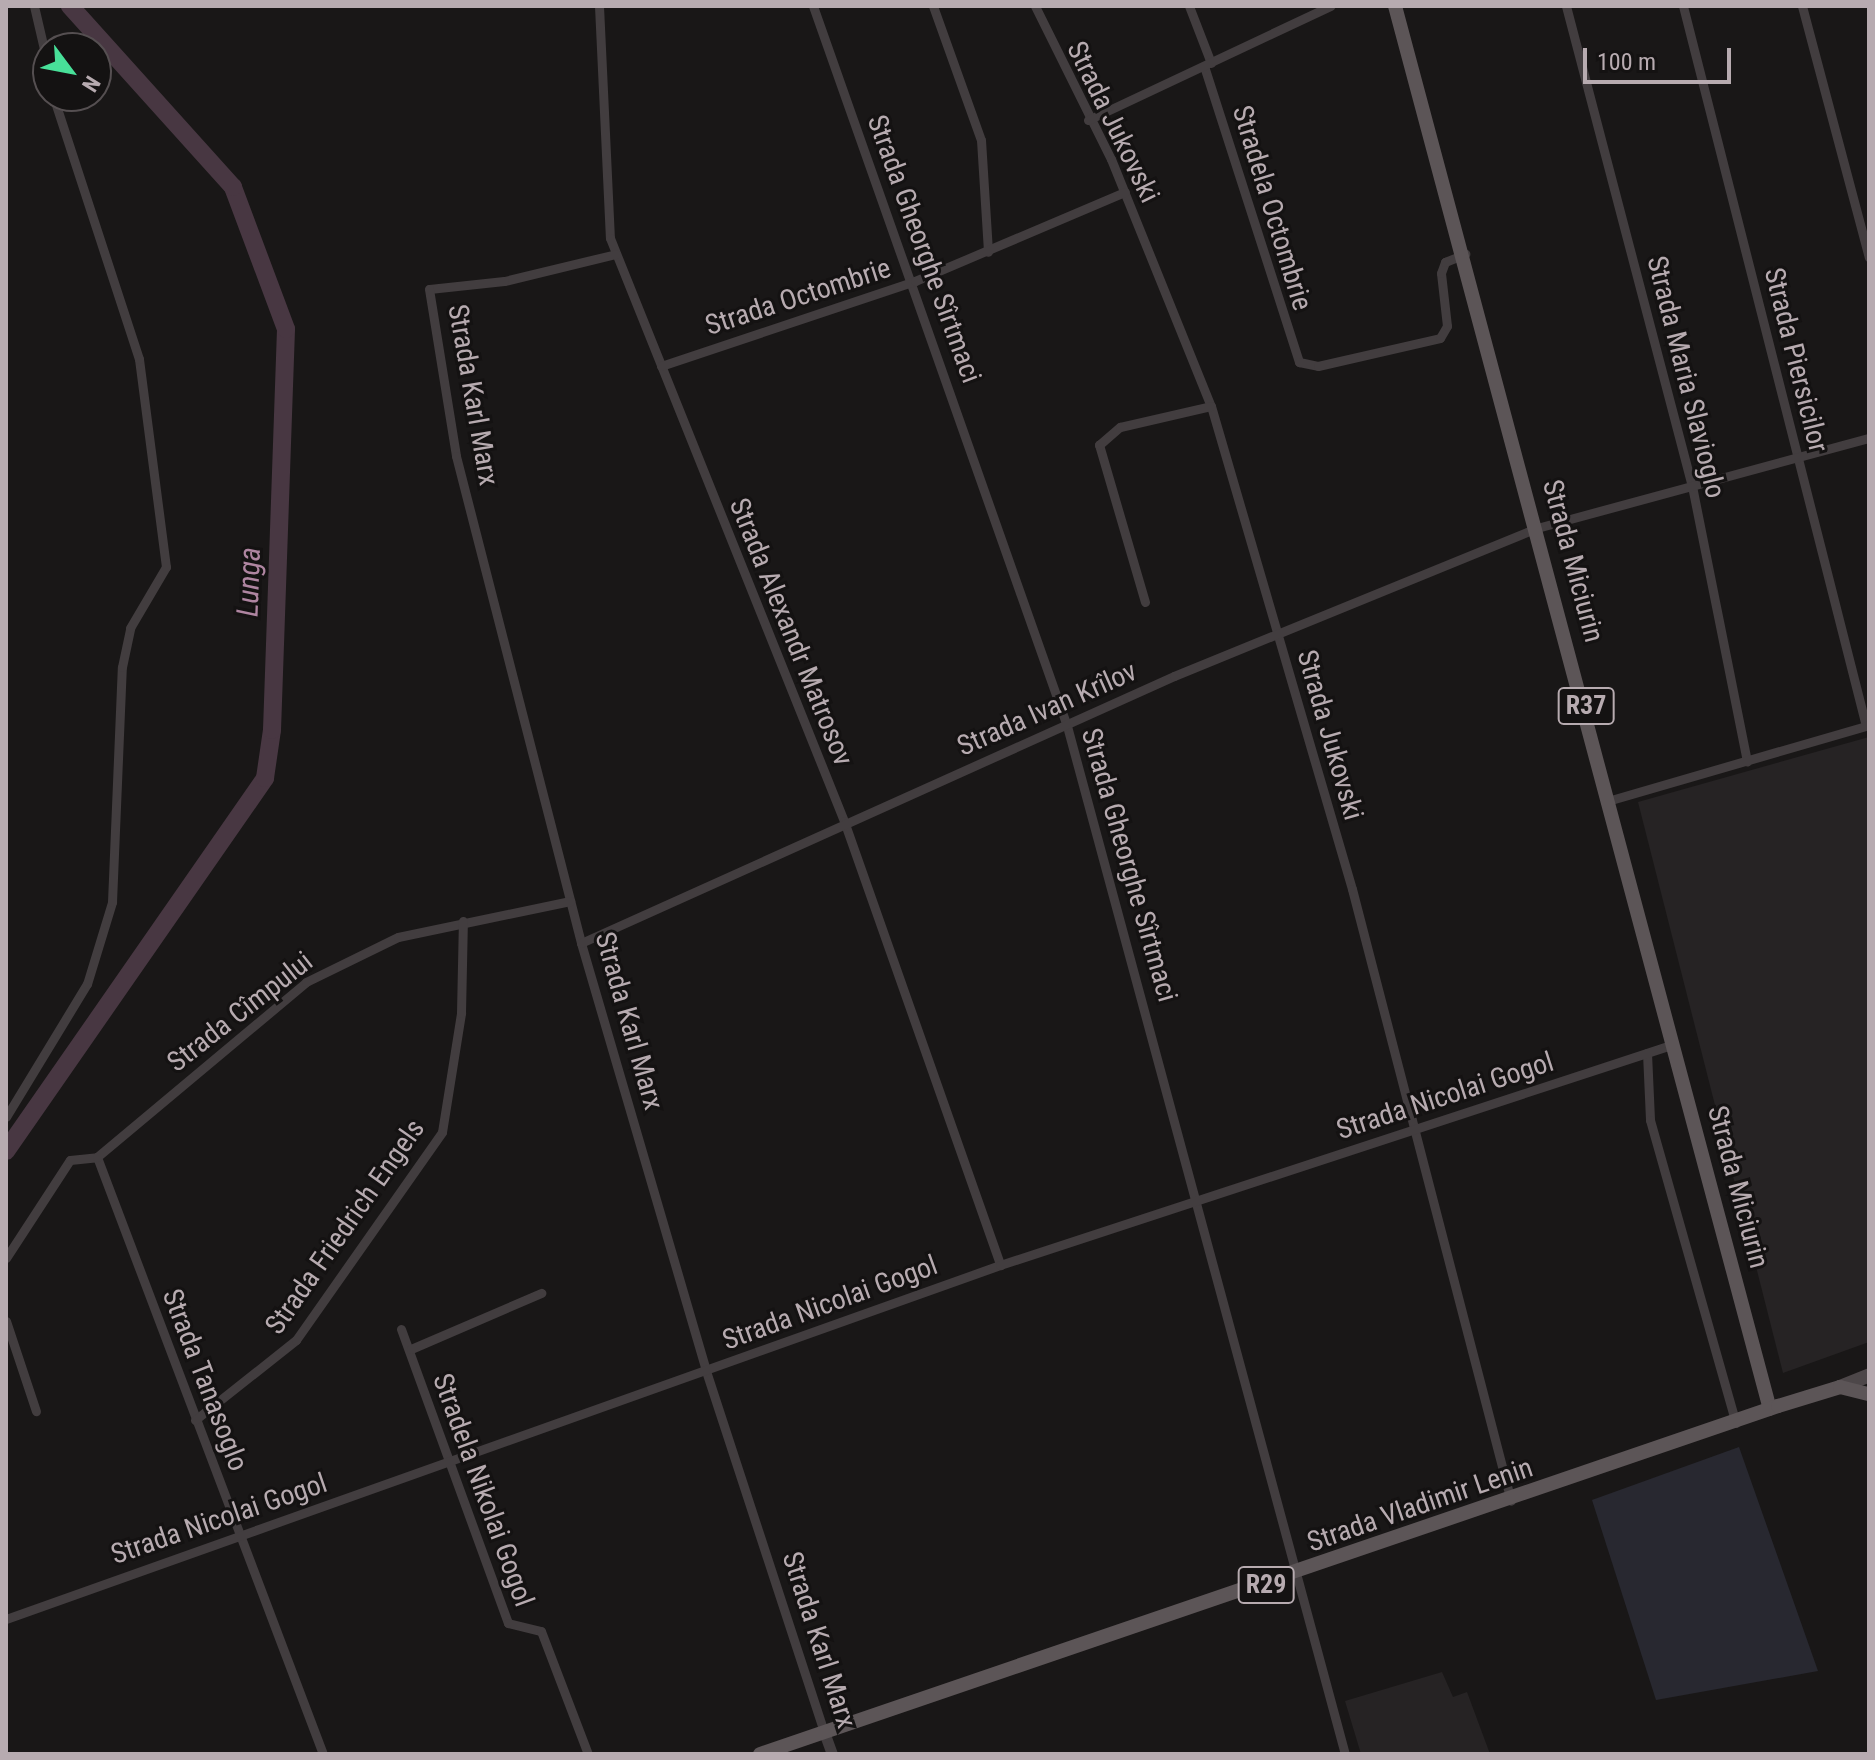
<!DOCTYPE html>
<html>
<head>
<meta charset="utf-8">
<style>
	body { margin:0 }
	#map { position:relative; width:1875px; height:1760px; overflow:hidden; background:#191717; font-family:"Roboto Condensed",sans-serif }
	div>[style] { position:absolute }
	[style*='--x'] { left:calc(var(--x)*1px); top:calc(var(--y)*1px); width:calc(var(--w)*1px); rotate:calc(var(--a)*1deg) }
	.built>* { inset:0; background:#262324 }
	.green>* { inset:0; background:#282830 }
	.river>* { height:18px; margin:-9px; padding:0 9px; transform-origin:9px; border-radius:9px; background:#483742 }
	.minor>* { height:9px; margin:-4.5px; padding:0 4.5px; transform-origin:4.5px; border-radius:4.5px; background:#423d3f }
	.tertiary>* { height:11px; margin:-5.5px; padding:0 5.5px; transform-origin:5.5px; border-radius:5.5px; background:#423d3f }
	.secondary>* { height:14px; margin:-7px; padding:0 7px; transform-origin:7px; border-radius:7px; background:#4d4749 }
	.primary>* { height:14px; margin:-7px; padding:0 7px; transform-origin:7px; border-radius:7px; background:#5c5557 }
	span { translate:-50% -50%; white-space:nowrap; text-align:center; line-height:1.15; -webkit-text-stroke:6px #141212; paint-order:stroke }
	.shield-label span { padding:2px 6px; background:#141212; border:2px solid; border-radius:6px; -webkit-text-stroke-width:0 }
	.shield-label { font-size:26px; color:#b7abb0; font-weight:700 }
	.street-label { font-size:28px; color:#b7abb0 }
	.water-label { font-size:30px; color:#af85a1; font-style:italic }
	.frame { position:absolute; inset:0; border:8px solid #b7abb0; pointer-events:none }
	.north { position:absolute; left:32px; top:32px; width:80px; height:80px; box-sizing:border-box; background:#141212; border:2px solid #554f51; border-radius:50%; rotate:122deg; font-size:22px; font-weight:700; line-height:32px; text-align:center; color:#b7abb0 }
	.north::after { content:''; display:block; margin:auto; width:28px; height:36px; background:#48e099; clip-path:polygon(50% 0,100% 100%,50% 72%,0 100%) }
	.scale { position:absolute; left:1583px; top:48px; width:148px; height:36px; box-sizing:border-box; border:4px solid #b7abb0; border-top:0; padding-left:10px; font-size:24px; line-height:28px; white-space:nowrap; color:#b7abb0; -webkit-text-stroke:6px #141212; paint-order:stroke }
</style>
</head>
<body>
<div id="map">
	<div class="built">
		<div style="clip-path:polygon(1869px 737px,1869px 1342px,1783px 1373px,1638px 802px)"></div>
		<div style="clip-path:polygon(1442px 1672px,1453px 1697px,1467px 1692px,1490px 1754px,1361px 1754px,1345px 1701px)"></div>
	</div>
	<div class="green">
		<div style="clip-path:polygon(1739px 1447px,1818px 1671px,1656px 1700px,1592px 1500px)"></div>
	</div>
	<div class="river">
		<div style="--x:6;--y:1151;--w:454;--a:-55.2"></div>
		<div style="--x:265;--y:778;--w:49;--a:-81.7"></div>
		<div style="--x:272;--y:730;--w:401;--a:-88"></div>
		<div style="--x:286;--y:329;--w:152;--a:-110.5"></div>
		<div style="--x:233;--y:187;--w:244;--a:-132"></div>
	</div>
	<div class="minor">
		<div style="--x:34;--y:6;--w:62;--a:76.9"></div>
		<div style="--x:599;--y:6;--w:232;--a:87.3"></div>
		<div style="--x:610;--y:238;--w:628;--a:68.13"></div>
		<div style="--x:844;--y:821;--w:471;--a:70.6"></div>
		<div style="--x:813;--y:6;--w:763;--a:70.57"></div>
		<div style="--x:1067;--y:726;--w:1065;--a:74.87"></div>
		<div style="--x:933;--y:6;--w:142;--a:70.3"></div>
		<div style="--x:981;--y:140;--w:112;--a:86.4"></div>
		<div style="--x:1035;--y:6;--w:171;--a:63.6"></div>
		<div style="--x:1111;--y:159;--w:266;--a:68"></div>
		<div style="--x:1211;--y:406;--w:503;--a:73.73"></div>
		<div style="--x:1352;--y:889;--w:632;--a:75.44"></div>
		<div style="--x:1189;--y:6;--w:61;--a:68.9"></div>
		<div style="--x:1566;--y:6;--w:496;--a:75.3"></div>
		<div style="--x:1692;--y:486;--w:281;--a:78.7"></div>
		<div style="--x:1683;--y:6;--w:743;--a:75.74"></div>
		<div style="--x:1802;--y:6;--w:260;--a:75.1"></div>
		<div style="--x:1204;--y:66;--w:311;--a:72.2"></div>
		<div style="--x:1299;--y:362;--w:19;--a:12"></div>
		<div style="--x:1318;--y:366;--w:125;--a:-12.9"></div>
		<div style="--x:1440;--y:338;--w:14;--a:-60"></div>
		<div style="--x:1447;--y:326;--w:53;--a:-96.5"></div>
		<div style="--x:1441;--y:273;--w:12;--a:-70"></div>
		<div style="--x:1445;--y:262;--w:22;--a:-22"></div>
		<div style="--x:1088;--y:120;--w:268;--a:-25.2"></div>
		<div style="--x:616;--y:254;--w:115;--a:166.4"></div>
		<div style="--x:504;--y:281;--w:75;--a:173.9"></div>
		<div style="--x:429;--y:289;--w:169;--a:80.8"></div>
		<div style="--x:456;--y:456;--w:503;--a:75.6"></div>
		<div style="--x:581;--y:943;--w:446;--a:73.7"></div>
		<div style="--x:706;--y:1371;--w:380;--a:71.9"></div>
		<div style="--x:661;--y:366;--w:268;--a:-18.5"></div>
		<div style="--x:915;--y:281;--w:228;--a:-23"></div>
		<div style="--x:1145;--y:602;--w:164;--a:-106.3"></div>
		<div style="--x:1099;--y:445;--w:28;--a:-41"></div>
		<div style="--x:1120;--y:427;--w:93;--a:-13"></div>
		<div style="--x:1611;--y:800;--w:269;--a:-16.2"></div>
		<div style="--x:581;--y:943;--w:650;--a:-24.24"></div>
		<div style="--x:1174;--y:676;--w:392;--a:-22.2"></div>
		<div style="--x:1537;--y:528;--w:344;--a:-15.2"></div>
		<div style="--x:1647;--y:1053;--w:67;--a:87.4"></div>
		<div style="--x:1650;--y:1120;--w:315;--a:74.2"></div>
		<div style="--x:6;--y:1117;--w:156;--a:-58.7"></div>
		<div style="--x:87;--y:984;--w:86;--a:-73"></div>
		<div style="--x:112;--y:902;--w:235;--a:-87.6"></div>
		<div style="--x:122;--y:667;--w:40;--a:-78"></div>
		<div style="--x:130;--y:628;--w:71;--a:-59.5"></div>
		<div style="--x:166;--y:567;--w:210;--a:-97.4"></div>
		<div style="--x:139;--y:359;--w:277;--a:-108.1"></div>
		<div style="--x:97;--y:1157;--w:638;--a:69.27"></div>
		<div style="--x:6;--y:1258;--w:117;--a:-56.9"></div>
		<div style="--x:70;--y:1160;--w:27;--a:-6"></div>
		<div style="--x:97;--y:1157;--w:273;--a:-39.9"></div>
		<div style="--x:306;--y:982;--w:102;--a:-26.1"></div>
		<div style="--x:398;--y:937;--w:176;--a:-11.8"></div>
		<div style="--x:6;--y:1321;--w:95;--a:71.6"></div>
		<div style="--x:401;--y:1329;--w:313;--a:70"></div>
		<div style="--x:508;--y:1623;--w:34;--a:14"></div>
		<div style="--x:541;--y:1631;--w:132;--a:69.1"></div>
		<div style="--x:411;--y:1349;--w:142;--a:-23.3"></div>
		<div style="--x:195;--y:1420;--w:129;--a:-38.4"></div>
		<div style="--x:296;--y:1340;--w:254;--a:-54.9"></div>
		<div style="--x:442;--y:1132;--w:121;--a:-80.9"></div>
		<div style="--x:461;--y:1013;--w:92;--a:-88.8"></div>
		<div style="--x:6;--y:1619;--w:1055;--a:-19.6"></div>
		<div style="--x:1000;--y:1265;--w:709;--a:-18.15"></div>
	</div>
	<div class="tertiary">
		<div style="--x:824;--y:1732;--w:23;--a:70"></div>
	</div>
	<div class="secondary">
		<div style="--x:1840;--y:1387;--w:31;--a:-22"></div>
	</div>
	<div class="primary">
		<div style="--x:1395;--y:6;--w:1452;--a:75.04"></div>
		<div style="--x:760;--y:1754;--w:1076;--a:-18.87"></div>
		<div style="--x:1778;--y:1406;--w:65;--a:-17"></div>
		<div style="--x:1840;--y:1387;--w:30;--a:14"></div>
	</div>
	<div class="shield-label">
		<span style="left:1586px;top:706px">R37</span>
		<span style="left:1266px;top:1585px">R29</span>
	</div>
	<div class="street-label">
		<span style="left:1113px;top:122px;rotate:64deg">Strada Jukovski</span>
		<span style="left:1272px;top:208px;rotate:73deg">Stradela Octombrie</span>
		<span style="left:924px;top:249px;rotate:70deg">Strada Gheorghe Sîrtmaci</span>
		<span style="left:798px;top:297px;rotate:-18deg">Strada Octombrie</span>
		<span style="left:1796px;top:360px;rotate:76deg">Strada Piersicilor</span>
		<span style="left:1686px;top:377px;rotate:76deg">Strada Maria Slavioglo</span>
		<span style="left:473px;top:395px;rotate:80deg">Strada Karl Marx</span>
		<span style="left:1573px;top:561px;rotate:75deg">Strada Miciurin</span>
		<span style="left:791px;top:632px;rotate:68deg">Strada Alexandr Matrosov</span>
		<span style="left:1047px;top:709px;rotate:-24deg">Strada Ivan Krîlov</span>
		<span style="left:1330px;top:735px;rotate:74deg">Strada Jukovski</span>
		<span style="left:1129px;top:865px;rotate:74deg">Strada Gheorghe Sîrtmaci</span>
		<span style="left:240px;top:1012px;rotate:-38deg">Strada Cîmpului</span>
		<span style="left:629px;top:1021px;rotate:74deg">Strada Karl Marx</span>
		<span style="left:1445px;top:1096px;rotate:-18deg">Strada Nicolai Gogol</span>
		<span style="left:1738px;top:1187px;rotate:75deg">Strada Miciurin</span>
		<span style="left:345px;top:1227px;rotate:-55deg">Strada Friedrich Engels</span>
		<span style="left:830px;top:1303px;rotate:-20deg">Strada Nicolai Gogol</span>
		<span style="left:205px;top:1380px;rotate:69deg">Strada Tanasoglo</span>
		<span style="left:483px;top:1490px;rotate:70deg">Stradela Nikolai Gogol</span>
		<span style="left:1420px;top:1505px;rotate:-19deg">Strada Vladimir Lenin</span>
		<span style="left:219px;top:1519px;rotate:-19deg">Strada Nicolai Gogol</span>
		<span style="left:819px;top:1640px;rotate:72deg">Strada Karl Marx</span>
	</div>
	<div class="water-label">
		<span style="left:249px;top:582px;rotate:-88deg">Lunga</span>
	</div>
	<div class="frame"></div>
	<div class="north">N</div>
	<div class="scale">100 m</div>
</div>
</body>
</html>
